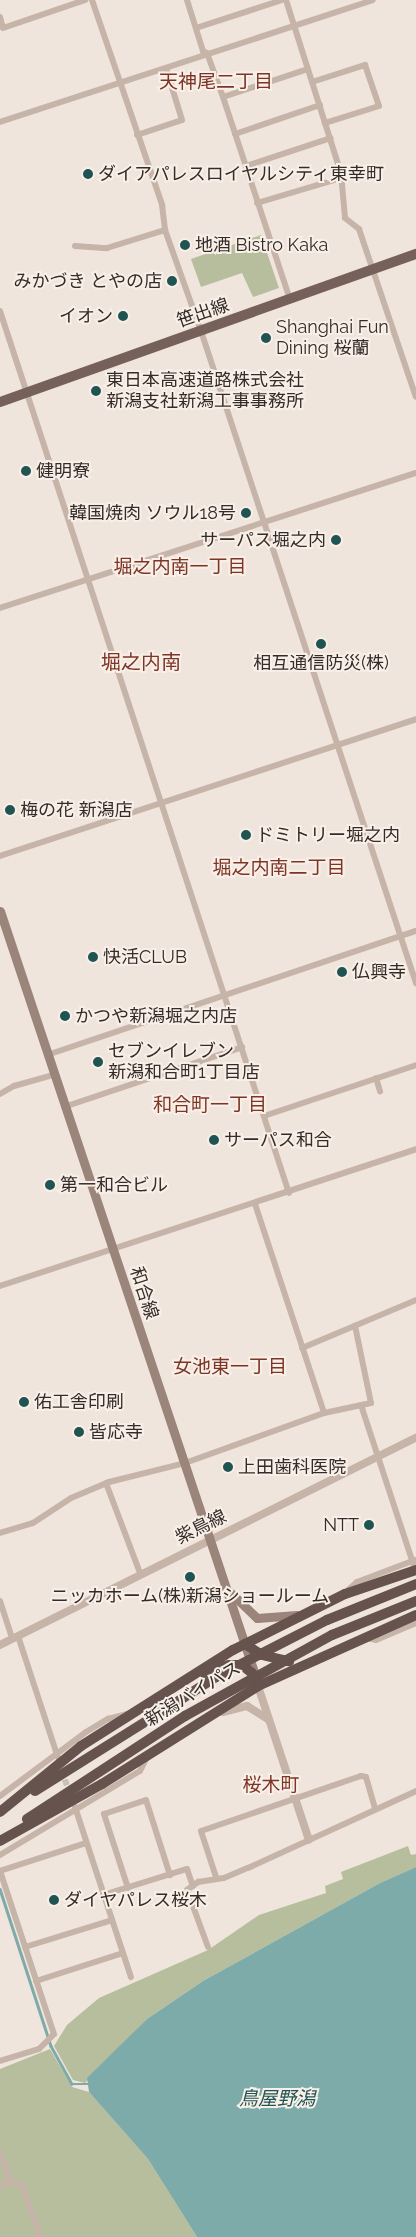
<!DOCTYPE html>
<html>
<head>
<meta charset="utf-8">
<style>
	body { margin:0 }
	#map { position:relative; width:416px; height:2237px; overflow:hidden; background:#f0e5dc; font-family:Raleway,"Noto Sans JP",sans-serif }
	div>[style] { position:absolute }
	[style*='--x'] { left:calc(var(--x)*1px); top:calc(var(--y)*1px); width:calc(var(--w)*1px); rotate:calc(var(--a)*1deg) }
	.green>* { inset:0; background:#b6be9d }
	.water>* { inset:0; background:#7dabaa }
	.stream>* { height:2.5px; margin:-1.25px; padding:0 1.25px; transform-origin:1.25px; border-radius:1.25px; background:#7dabaa }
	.minor-tunnel>* { height:6px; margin-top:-3px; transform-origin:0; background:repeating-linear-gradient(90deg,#cbc0b8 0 6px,transparent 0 9px) }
	.minor>* { height:6px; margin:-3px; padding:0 3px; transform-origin:3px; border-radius:3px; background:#c7b4a9 }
	.tertiary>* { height:8px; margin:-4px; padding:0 4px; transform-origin:4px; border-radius:4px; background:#c7b4a9 }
	.secondary>* { height:9px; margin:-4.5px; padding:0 4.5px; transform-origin:4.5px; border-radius:4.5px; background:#9b847a }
	.primary>* { height:10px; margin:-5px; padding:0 5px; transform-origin:5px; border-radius:5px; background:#76615a }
	.trunk>* { height:10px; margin:-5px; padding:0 5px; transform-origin:5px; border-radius:5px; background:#66534d }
	.trunk-bridge>* { height:10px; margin:-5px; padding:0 5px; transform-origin:5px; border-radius:5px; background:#66534d }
	.dots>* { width:14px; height:14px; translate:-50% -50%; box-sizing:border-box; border:2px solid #f8f0e8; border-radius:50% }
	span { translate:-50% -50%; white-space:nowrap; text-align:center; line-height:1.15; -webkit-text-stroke:4px #f8f0e8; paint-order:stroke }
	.poi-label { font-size:18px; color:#352b28 }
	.left { translate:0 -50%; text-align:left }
	.right { translate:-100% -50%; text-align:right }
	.street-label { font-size:18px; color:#352b28 }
	.neighbourhood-label { font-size:19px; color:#7f3526 }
	.water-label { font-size:19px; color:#205453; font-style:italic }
	.quarter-label { font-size:20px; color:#7f3526 }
</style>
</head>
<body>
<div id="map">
	<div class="green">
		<div style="clip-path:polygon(261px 235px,279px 288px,253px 297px,242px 273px,201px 287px,191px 259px)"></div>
		<div style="clip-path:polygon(408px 1846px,411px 1855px,416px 1854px,416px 1867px,380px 1883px,203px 1981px,147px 2019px,85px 2083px,73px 2080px,54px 2046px,67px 2025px,99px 1998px,208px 1950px,259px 1915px,326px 1893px,325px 1886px,343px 1879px,341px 1872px)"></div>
		<div style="clip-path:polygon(50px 2049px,72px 2087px,89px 2092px,148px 2159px,197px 2237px,0 2237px,0 2069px)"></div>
	</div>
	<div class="water">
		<div style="clip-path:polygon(416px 1867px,416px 2237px,197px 2237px,148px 2159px,89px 2092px,87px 2078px,147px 2019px,203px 1981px,380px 1883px)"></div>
	</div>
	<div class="stream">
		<div style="--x:0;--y:1889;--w:165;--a:72"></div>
		<div style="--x:51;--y:2046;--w:43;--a:61.1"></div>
		<div style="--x:72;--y:2084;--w:16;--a:0"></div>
	</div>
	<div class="minor-tunnel">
		<div style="--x:62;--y:1771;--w:24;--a:71"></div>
	</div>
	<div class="minor">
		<div style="--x:92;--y:0;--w:217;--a:71.1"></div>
		<div style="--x:162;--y:205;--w:25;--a:83"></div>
		<div style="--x:165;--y:230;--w:107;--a:70.4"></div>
		<div style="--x:201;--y:331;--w:687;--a:71.75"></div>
		<div style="--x:187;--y:0;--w:53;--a:72.6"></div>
		<div style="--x:203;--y:51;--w:4;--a:27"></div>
		<div style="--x:207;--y:53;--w:47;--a:70"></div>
		<div style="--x:223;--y:97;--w:214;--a:71.7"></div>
		<div style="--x:286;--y:0;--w:182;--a:72.4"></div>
		<div style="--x:341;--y:173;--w:45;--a:84.9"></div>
		<div style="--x:345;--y:218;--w:18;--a:38"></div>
		<div style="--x:359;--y:229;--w:177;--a:71.3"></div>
		<div style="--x:0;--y:17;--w:11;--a:75"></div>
		<div style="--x:3;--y:28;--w:87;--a:-18.9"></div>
		<div style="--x:196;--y:28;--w:90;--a:-18"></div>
		<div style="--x:312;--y:82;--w:56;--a:-17.8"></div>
		<div style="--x:365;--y:65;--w:43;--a:71.1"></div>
		<div style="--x:379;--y:106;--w:57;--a:162.5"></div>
		<div style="--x:223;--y:97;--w:89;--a:-18.2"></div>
		<div style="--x:0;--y:122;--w:392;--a:-18.1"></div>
		<div style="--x:235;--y:134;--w:90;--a:-18.8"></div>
		<div style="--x:137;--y:135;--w:47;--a:-18.4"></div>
		<div style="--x:182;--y:120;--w:54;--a:-107.1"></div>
		<div style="--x:246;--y:166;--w:89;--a:-18.2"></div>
		<div style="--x:257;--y:203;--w:88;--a:-16.6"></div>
		<div style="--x:75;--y:246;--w:32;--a:4"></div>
		<div style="--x:107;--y:248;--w:61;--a:-17.2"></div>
		<div style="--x:0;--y:311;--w:928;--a:71.86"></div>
		<div style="--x:0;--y:608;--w:437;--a:-18"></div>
		<div style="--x:0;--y:856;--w:438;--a:-18.2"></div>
		<div style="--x:47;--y:1055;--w:389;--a:-18.6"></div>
		<div style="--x:376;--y:1078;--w:14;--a:73"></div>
		<div style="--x:0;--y:1094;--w:16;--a:-30"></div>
		<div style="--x:14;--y:1086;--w:41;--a:-15.8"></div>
		<div style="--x:64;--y:1107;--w:188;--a:-18.6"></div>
		<div style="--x:264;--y:1116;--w:160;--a:-18.5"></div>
		<div style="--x:255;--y:1204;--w:220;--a:71.7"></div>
		<div style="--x:0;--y:1286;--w:438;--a:-18.2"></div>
		<div style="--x:302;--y:1348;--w:124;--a:-22.8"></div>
		<div style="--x:361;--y:1405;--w:169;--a:71.8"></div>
		<div style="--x:106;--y:1483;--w:96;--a:69.3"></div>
		<div style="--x:0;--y:1533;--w:34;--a:-17"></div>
		<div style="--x:33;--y:1523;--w:45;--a:-33.3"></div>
		<div style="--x:71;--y:1498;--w:41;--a:-22.8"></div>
		<div style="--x:109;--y:1482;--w:78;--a:-14"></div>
		<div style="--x:185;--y:1463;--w:148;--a:-19.8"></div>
		<div style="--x:324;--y:1413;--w:48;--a:-12"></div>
		<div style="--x:371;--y:1403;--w:79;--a:-101.7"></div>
		<div style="--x:347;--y:1591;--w:13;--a:-42"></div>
		<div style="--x:357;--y:1582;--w:62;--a:-20.8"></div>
		<div style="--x:0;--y:1601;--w:40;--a:72"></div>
		<div style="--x:18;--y:1636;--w:128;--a:71.8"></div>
		<div style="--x:366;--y:1638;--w:10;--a:11"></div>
		<div style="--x:376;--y:1640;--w:43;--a:-23"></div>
		<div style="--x:0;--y:1796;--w:107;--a:-36.7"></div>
		<div style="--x:86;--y:1732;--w:26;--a:-31"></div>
		<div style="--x:108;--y:1719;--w:20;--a:-15"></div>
		<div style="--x:75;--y:1807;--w:179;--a:71.8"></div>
		<div style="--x:0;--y:1855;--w:163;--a:-31"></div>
		<div style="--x:140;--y:1771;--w:13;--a:-63"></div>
		<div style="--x:0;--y:1871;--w:172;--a:71.7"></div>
		<div style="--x:0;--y:1871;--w:90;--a:-18"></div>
		<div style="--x:216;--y:1877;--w:48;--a:-108.1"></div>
		<div style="--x:201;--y:1831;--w:169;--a:-19"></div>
		<div style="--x:361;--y:1776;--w:5;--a:11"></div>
		<div style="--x:366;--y:1777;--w:32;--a:74"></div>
		<div style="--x:128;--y:1888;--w:78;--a:-108"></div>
		<div style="--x:104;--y:1814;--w:44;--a:-18.4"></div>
		<div style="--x:146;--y:1800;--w:79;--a:72.3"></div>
		<div style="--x:103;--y:1895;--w:88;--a:-17.2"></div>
		<div style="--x:187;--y:1869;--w:18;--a:71"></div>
		<div style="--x:25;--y:1947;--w:91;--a:-17.2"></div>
		<div style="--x:208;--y:1947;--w:61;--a:-110.2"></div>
		<div style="--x:187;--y:1890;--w:14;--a:-36"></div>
		<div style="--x:198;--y:1882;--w:26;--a:-9"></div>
		<div style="--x:224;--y:1878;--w:26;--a:-23"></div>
		<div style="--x:248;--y:1868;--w:185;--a:-24.6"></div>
		<div style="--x:36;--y:1981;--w:91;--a:-17.8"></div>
		<div style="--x:0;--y:2061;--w:41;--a:-17.1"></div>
		<div style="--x:39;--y:2049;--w:18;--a:-45"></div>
		<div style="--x:0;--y:2152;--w:32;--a:70"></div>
		<div style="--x:11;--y:2182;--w:13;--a:18"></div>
		<div style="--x:23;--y:2186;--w:54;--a:71.6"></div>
		<div style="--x:0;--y:2186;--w:12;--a:-20"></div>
	</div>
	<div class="tertiary">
		<div style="--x:0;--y:1645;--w:465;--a:-26.5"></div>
		<div style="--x:258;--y:1686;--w:162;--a:71.7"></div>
		<div style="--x:223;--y:1712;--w:25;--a:-14"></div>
		<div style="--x:247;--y:1706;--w:25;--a:32"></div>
	</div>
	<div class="secondary">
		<div style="--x:0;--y:911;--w:809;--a:71.54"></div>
		<div style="--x:231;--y:1593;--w:36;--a:44"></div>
		<div style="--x:257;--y:1618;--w:40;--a:-4.3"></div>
	</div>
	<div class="primary">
		<div style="--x:0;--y:402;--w:442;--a:-19.6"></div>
	</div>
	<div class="trunk">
		<div style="--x:327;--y:1620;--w:96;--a:-22"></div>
		<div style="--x:332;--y:1635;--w:91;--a:-22"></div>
		<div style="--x:245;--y:1644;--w:20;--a:33"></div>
		<div style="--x:262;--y:1655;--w:28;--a:13"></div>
		<div style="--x:204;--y:1673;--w:26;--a:-18"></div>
		<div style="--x:229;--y:1665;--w:13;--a:0"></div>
		<div style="--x:242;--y:1665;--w:13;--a:39"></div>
		<div style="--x:252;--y:1673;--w:13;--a:63"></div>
		<div style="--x:35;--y:1791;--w:171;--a:-32.1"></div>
		<div style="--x:0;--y:1812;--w:104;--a:-39.2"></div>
		<div style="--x:81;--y:1746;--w:180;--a:-32.3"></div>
		<div style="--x:233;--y:1650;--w:125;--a:-26.6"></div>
		<div style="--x:345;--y:1594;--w:75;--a:-18.7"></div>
		<div style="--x:27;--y:1819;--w:189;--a:-33.1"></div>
		<div style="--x:0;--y:1841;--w:117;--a:-29.2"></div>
		<div style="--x:102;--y:1784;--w:184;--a:-32.1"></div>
		<div style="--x:258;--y:1686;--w:173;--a:-24.2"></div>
	</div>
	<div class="trunk-bridge">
		<div style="--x:180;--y:1700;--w:43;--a:-32.6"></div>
		<div style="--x:216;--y:1677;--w:125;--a:-27.2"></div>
		<div style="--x:185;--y:1716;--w:168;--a:-28.9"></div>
	</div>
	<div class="dots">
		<div style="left:88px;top:174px;background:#205453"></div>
		<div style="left:185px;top:245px;background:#205453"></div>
		<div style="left:172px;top:281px;background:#205453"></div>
		<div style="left:123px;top:316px;background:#205453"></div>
		<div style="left:266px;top:338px;background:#205453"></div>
		<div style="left:96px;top:391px;background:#205453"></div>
		<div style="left:26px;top:471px;background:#205453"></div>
		<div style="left:246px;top:513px;background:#205453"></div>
		<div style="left:336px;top:540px;background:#205453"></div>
		<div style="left:321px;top:644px;background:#205453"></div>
		<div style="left:10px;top:810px;background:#205453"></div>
		<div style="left:246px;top:835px;background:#205453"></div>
		<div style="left:93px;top:957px;background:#205453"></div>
		<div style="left:342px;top:972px;background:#205453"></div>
		<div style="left:65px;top:1016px;background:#205453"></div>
		<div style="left:98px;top:1062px;background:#205453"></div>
		<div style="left:214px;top:1140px;background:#205453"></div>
		<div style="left:50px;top:1185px;background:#205453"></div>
		<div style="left:24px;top:1402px;background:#205453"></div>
		<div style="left:79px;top:1432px;background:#205453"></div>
		<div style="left:228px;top:1467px;background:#205453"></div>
		<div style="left:369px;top:1525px;background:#205453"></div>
		<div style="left:190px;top:1577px;background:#205453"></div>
		<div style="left:54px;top:1900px;background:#205453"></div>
	</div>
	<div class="poi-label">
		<span class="left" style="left:98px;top:174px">ダイアパレスロイヤルシティ東幸町</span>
		<span class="left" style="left:195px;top:245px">地酒 Bistro Kaka</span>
		<span class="right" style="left:162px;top:281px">みかづき とやの店</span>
		<span class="right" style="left:113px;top:316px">イオン</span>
		<span class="left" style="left:276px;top:338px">Shanghai Fun<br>Dining 桜蘭</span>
		<span class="left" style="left:106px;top:391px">東日本高速道路株式会社<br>新潟支社新潟工事事務所</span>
		<span class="left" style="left:36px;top:471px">健明寮</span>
		<span class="right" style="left:236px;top:513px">韓国焼肉 ソウル18号</span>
		<span class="right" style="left:326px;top:540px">サーパス堀之内</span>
		<span style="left:321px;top:663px">相互通信防災(株)</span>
		<span class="left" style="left:20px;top:810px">梅の花 新潟店</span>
		<span class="left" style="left:256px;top:835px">ドミトリー堀之内</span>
		<span class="left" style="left:103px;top:957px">快活CLUB</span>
		<span class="left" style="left:352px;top:972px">仏興寺</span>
		<span class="left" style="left:75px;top:1016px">かつや新潟堀之内店</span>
		<span class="left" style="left:108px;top:1062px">セブンイレブン<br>新潟和合町1丁目店</span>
		<span class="left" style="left:224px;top:1140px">サーパス和合</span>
		<span class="left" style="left:60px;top:1185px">第一和合ビル</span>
		<span class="left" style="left:34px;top:1402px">佑工舎印刷</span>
		<span class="left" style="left:89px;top:1432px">皆応寺</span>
		<span class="left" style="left:238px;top:1467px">上田歯科医院</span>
		<span class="right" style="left:359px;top:1525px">NTT</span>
		<span style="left:190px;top:1596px">ニッカホーム(株)新潟ショールーム</span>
		<span class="left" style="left:64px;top:1900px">ダイヤパレス桜木</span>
	</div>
	<div class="street-label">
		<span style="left:203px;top:313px;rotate:-19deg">笹出線</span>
		<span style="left:144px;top:1293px;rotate:72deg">和合線</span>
		<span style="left:201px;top:1527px;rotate:-26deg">紫鳥線</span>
		<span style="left:193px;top:1694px;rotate:-31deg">新潟バイパス</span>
	</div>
	<div class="neighbourhood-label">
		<span style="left:216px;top:82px">天神尾二丁目</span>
		<span style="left:180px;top:567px">堀之内南一丁目</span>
		<span style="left:279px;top:868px">堀之内南二丁目</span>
		<span style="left:210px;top:1105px">和合町一丁目</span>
		<span style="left:230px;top:1367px">女池東一丁目</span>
		<span style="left:271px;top:1785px">桜木町</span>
	</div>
	<div class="water-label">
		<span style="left:277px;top:2099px">鳥屋野潟</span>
	</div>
	<div class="quarter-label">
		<span style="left:141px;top:662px">堀之内南</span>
	</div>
</div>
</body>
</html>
